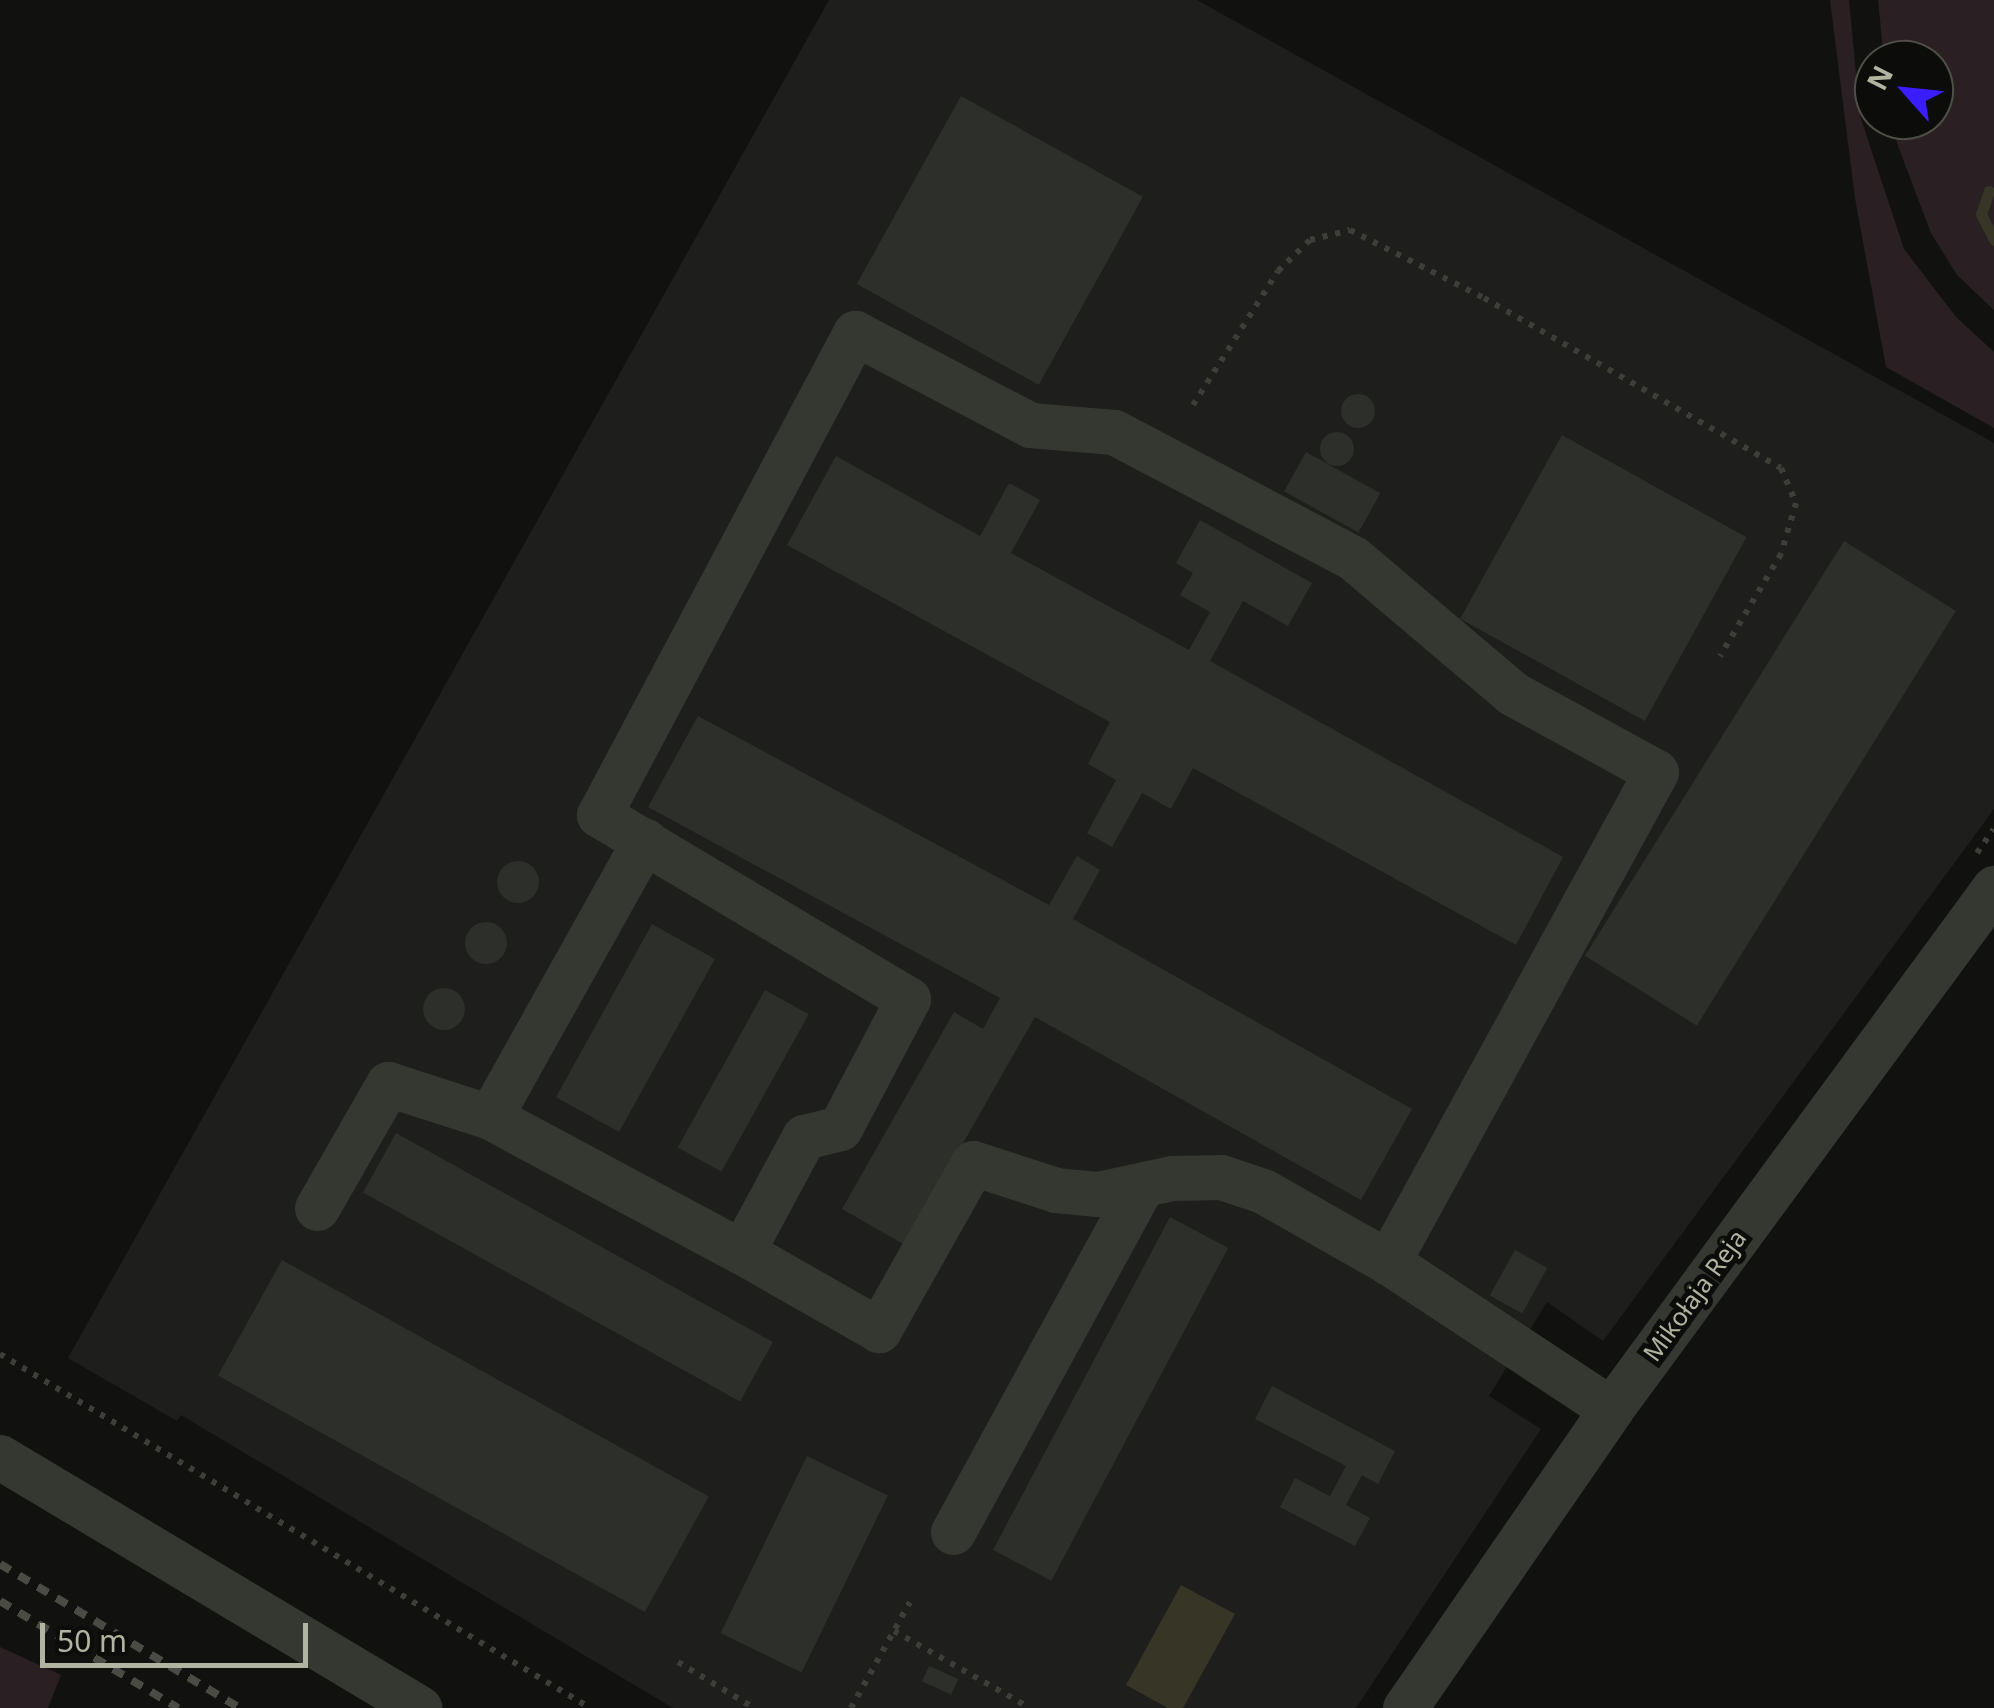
<!DOCTYPE html>
<html>
<head>
<meta charset="utf-8">
<style>
	body { margin:0 }
	#map { position:relative; width:1994px; height:1708px; overflow:hidden; background:#111210; font-family:"Noto Sans",sans-serif }
	div>[style] { position:absolute }
	[style*='--x'] { left:calc(var(--x)*1px); top:calc(var(--y)*1px); width:calc(var(--w)*1px); rotate:calc(var(--a)*1deg) }
	.built>* { inset:0; background:#1e1f1c }
	.green>* { inset:0; background:#2a2024 }
	.water>* { inset:0; background:#363526 }
	.stream>* { height:11px; margin:-5.5px; padding:0 5.5px; transform-origin:5.5px; border-radius:5.5px; background:#363526 }
	.building>* { inset:0; background:#2d2f2a; transform-origin:0 0 }
	.round { border-radius:50% }
	.path>* { height:6px; margin-top:-3px; transform-origin:0; background:repeating-linear-gradient(90deg,#3d3e37 0 5px,transparent 0 13px) }
	.minor>* { height:45px; margin:-22.5px; padding:0 22.5px; transform-origin:22.5px; border-radius:22.5px; background:#353731 }
	.rail>* { height:8px; margin-top:-4px; transform-origin:0; background:repeating-linear-gradient(90deg,#4a4c44 0 12px,transparent 0 22px) }
	span { translate:-50% -50%; white-space:nowrap; text-align:center; line-height:1.15; -webkit-text-stroke:10px #0c0d0b; paint-order:stroke }
	.street-label { font-size:25px; color:#b1b4a0 }
	.north { position:absolute; left:1854px; top:40px; width:100px; height:100px; box-sizing:border-box; background:#0c0d0b; border:2px solid #4e5047; border-radius:50%; rotate:297deg; font-size:28px; font-weight:700; line-height:40px; text-align:center; color:#b1b4a0 }
	.north::after { content:''; display:block; margin:auto; width:35px; height:45px; background:#3a1dfd; clip-path:polygon(50% 0,100% 100%,50% 72%,0 100%) }
	.scale { position:absolute; left:40px; top:1623px; width:268px; height:45px; box-sizing:border-box; border:5px solid #b1b4a0; border-top:0; padding-left:12px; font-size:30px; line-height:35px; white-space:nowrap; color:#b1b4a0; -webkit-text-stroke:8px #0c0d0b; paint-order:stroke }
</style>
</head>
<body>
<div id="map">
	<div class="built">
		<div style="clip-path:polygon(829px 0,1197px 0,1994px 443px,1994px 809px,1603px 1341px,1547px 1302px,1489px 1396px,1541px 1429px,1356px 1708px,673px 1708px,181px 1415px,177px 1421px,68px 1358px)"></div>
	</div>
	<div class="green">
		<div style="clip-path:polygon(1830px 0,1849px 0,1860px 116px,1904px 249px,1956px 317px,1994px 352px,1994px 428px,1886px 367px,1855px 198px)"></div>
		<div style="clip-path:polygon(1878px 0,1994px 0,1994px 310px,1957px 275px,1931px 233px,1898px 146px,1891px 120px,1934px 120px,1934px 60px,1884px 60px)"></div>
		<div style="clip-path:polygon(0 1647px,61px 1675px,48px 1708px,0 1708px)"></div>
	</div>
	<div class="water">
		<div style="clip-path:polygon(1181px 1585px,1235px 1614px,1183px 1708px,1168px 1708px,1126px 1685px)"></div>
	</div>
	<div class="stream">
		<div style="--x:1989;--y:191;--w:24;--a:109"></div>
		<div style="--x:1981;--y:214;--w:29;--a:63"></div>
	</div>
	<div class="building">
		<div style="left:961px;top:96px;width:208px;height:215px;rotate:29deg"></div>
		<div class="round" style="left:1341px;top:394px;width:34px;height:34px"></div>
		<div class="round" style="left:1320px;top:432px;width:34px;height:34px"></div>
		<div style="left:1562px;top:435px;width:211px;height:210px;rotate:29deg"></div>
		<div style="left:1306px;top:452px;width:85px;height:45px;rotate:29deg"></div>
		<div style="clip-path:polygon(836px 456px,980px 536px,1009px 483px,1040px 500px,1011px 553px,1189px 650px,1210px 612px,1180px 595px,1193px 573px,1176px 563px,1200px 520px,1312px 583px,1288px 626px,1243px 601px,1210px 661px,1563px 857px,1516px 945px,1193px 768px,1171px 809px,1142px 793px,1112px 847px,1087px 833px,1116px 780px,1088px 764px,1110px 722px,787px 545px)"></div>
		<div style="left:1844px;top:541px;width:132px;height:489px;rotate:32deg"></div>
		<div style="clip-path:polygon(698px 716px,1049px 905px,1077px 856px,1100px 870px,1073px 919px,1412px 1109px,1361px 1200px,1035px 1017px,905px 1245px,842px 1209px,954px 1012px,983px 1029px,1000px 998px,648px 807px)"></div>
		<div class="round" style="left:497px;top:861px;width:42px;height:42px"></div>
		<div class="round" style="left:465px;top:922px;width:42px;height:42px"></div>
		<div style="left:652px;top:924px;width:72px;height:198px;rotate:29deg"></div>
		<div class="round" style="left:423px;top:988px;width:42px;height:42px"></div>
		<div style="left:765px;top:990px;width:50px;height:180px;rotate:29deg"></div>
		<div style="left:396px;top:1133px;width:431px;height:68px;rotate:29deg"></div>
		<div style="left:1170px;top:1217px;width:66px;height:377px;rotate:28deg"></div>
		<div style="left:1515px;top:1250px;width:37px;height:52px;rotate:29deg"></div>
		<div style="left:282px;top:1260px;width:488px;height:132px;rotate:29deg"></div>
		<div style="clip-path:polygon(1272px 1386px,1395px 1451px,1378px 1484px,1362px 1475px,1346px 1505px,1370px 1518px,1355px 1546px,1280px 1507px,1295px 1478px,1330px 1496px,1346px 1466px,1255px 1419px)"></div>
		<div style="left:807px;top:1456px;width:90px;height:197px;rotate:26deg"></div>
		<div style="left:929px;top:1666px;width:32px;height:17px;rotate:24deg"></div>
	</div>
	<div class="path">
		<div style="--x:1193;--y:405;--w:159;--a:-57.6"></div>
		<div style="--x:1278;--y:271;--w:45;--a:-44.1"></div>
		<div style="--x:1310;--y:240;--w:41;--a:-14"></div>
		<div style="--x:1350;--y:230;--w:150;--a:26.9"></div>
		<div style="--x:1484;--y:298;--w:342;--a:29.8"></div>
		<div style="--x:1781;--y:468;--w:38;--a:67"></div>
		<div style="--x:1796;--y:503;--w:53;--a:106.4"></div>
		<div style="--x:1781;--y:554;--w:119;--a:120.9"></div>
		<div style="--x:1977;--y:853;--w:29;--a:-55"></div>
		<div style="--x:0;--y:1354;--w:688;--a:30.96"></div>
		<div style="--x:894;--y:1631;--w:156;--a:29.5"></div>
		<div style="--x:678;--y:1662;--w:89;--a:31.2"></div>
		<div style="--x:851;--y:1708;--w:121;--a:-60.9"></div>
	</div>
	<div class="minor">
		<div style="--x:490;--y:1117;--w:317;--a:-60.8"></div>
		<div style="--x:317;--y:1208;--w:143;--a:-60.2"></div>
		<div style="--x:388;--y:1084;--w:107;--a:17.9"></div>
		<div style="--x:490;--y:1117;--w:286;--a:28.2"></div>
		<div style="--x:742;--y:1252;--w:131;--a:-61.7"></div>
		<div style="--x:804;--y:1137;--w:37;--a:-14"></div>
		<div style="--x:840;--y:1128;--w:146;--a:-62.2"></div>
		<div style="--x:908;--y:999;--w:360;--a:-149.2"></div>
		<div style="--x:599;--y:815;--w:546;--a:-62.03"></div>
		<div style="--x:855;--y:333;--w:198;--a:27.7"></div>
		<div style="--x:1030;--y:425;--w:84;--a:4.8"></div>
		<div style="--x:1114;--y:432;--w:270;--a:27.8"></div>
		<div style="--x:1353;--y:558;--w:209;--a:40.3"></div>
		<div style="--x:1512;--y:693;--w:164;--a:28.7"></div>
		<div style="--x:1656;--y:772;--w:559;--a:118.68"></div>
		<div style="--x:1388;--y:1262;--w:144;--a:-150.4"></div>
		<div style="--x:1263;--y:1191;--w:44;--a:-161.6"></div>
		<div style="--x:1221;--y:1177;--w:49;--a:178.8"></div>
		<div style="--x:1172;--y:1178;--w:76;--a:167.8"></div>
		<div style="--x:1098;--y:1194;--w:42;--a:-174.6"></div>
		<div style="--x:1056;--y:1190;--w:87;--a:-162"></div>
		<div style="--x:973;--y:1163;--w:192;--a:119.4"></div>
		<div style="--x:879;--y:1330;--w:158;--a:-150.3"></div>
		<div style="--x:1388;--y:1262;--w:267;--a:33.4"></div>
		<div style="--x:0;--y:1457;--w:489;--a:30.9"></div>
		<div style="--x:953;--y:1532;--w:395;--a:-61.4"></div>
		<div style="--x:1405;--y:1708;--w:363;--a:-55.4"></div>
		<div style="--x:1611;--y:1409;--w:647;--a:-53.68"></div>
	</div>
	<div class="rail">
		<div style="--x:0;--y:1564;--w:280;--a:31"></div>
		<div style="--x:0;--y:1601;--w:208;--a:31"></div>
	</div>
	<div class="street-label">
		<span style="left:1694px;top:1295px;rotate:-54deg">Mikołaja Reja</span>
	</div>
	<div class="north">N</div>
	<div class="scale">50 m</div>
</div>
</body>
</html>
